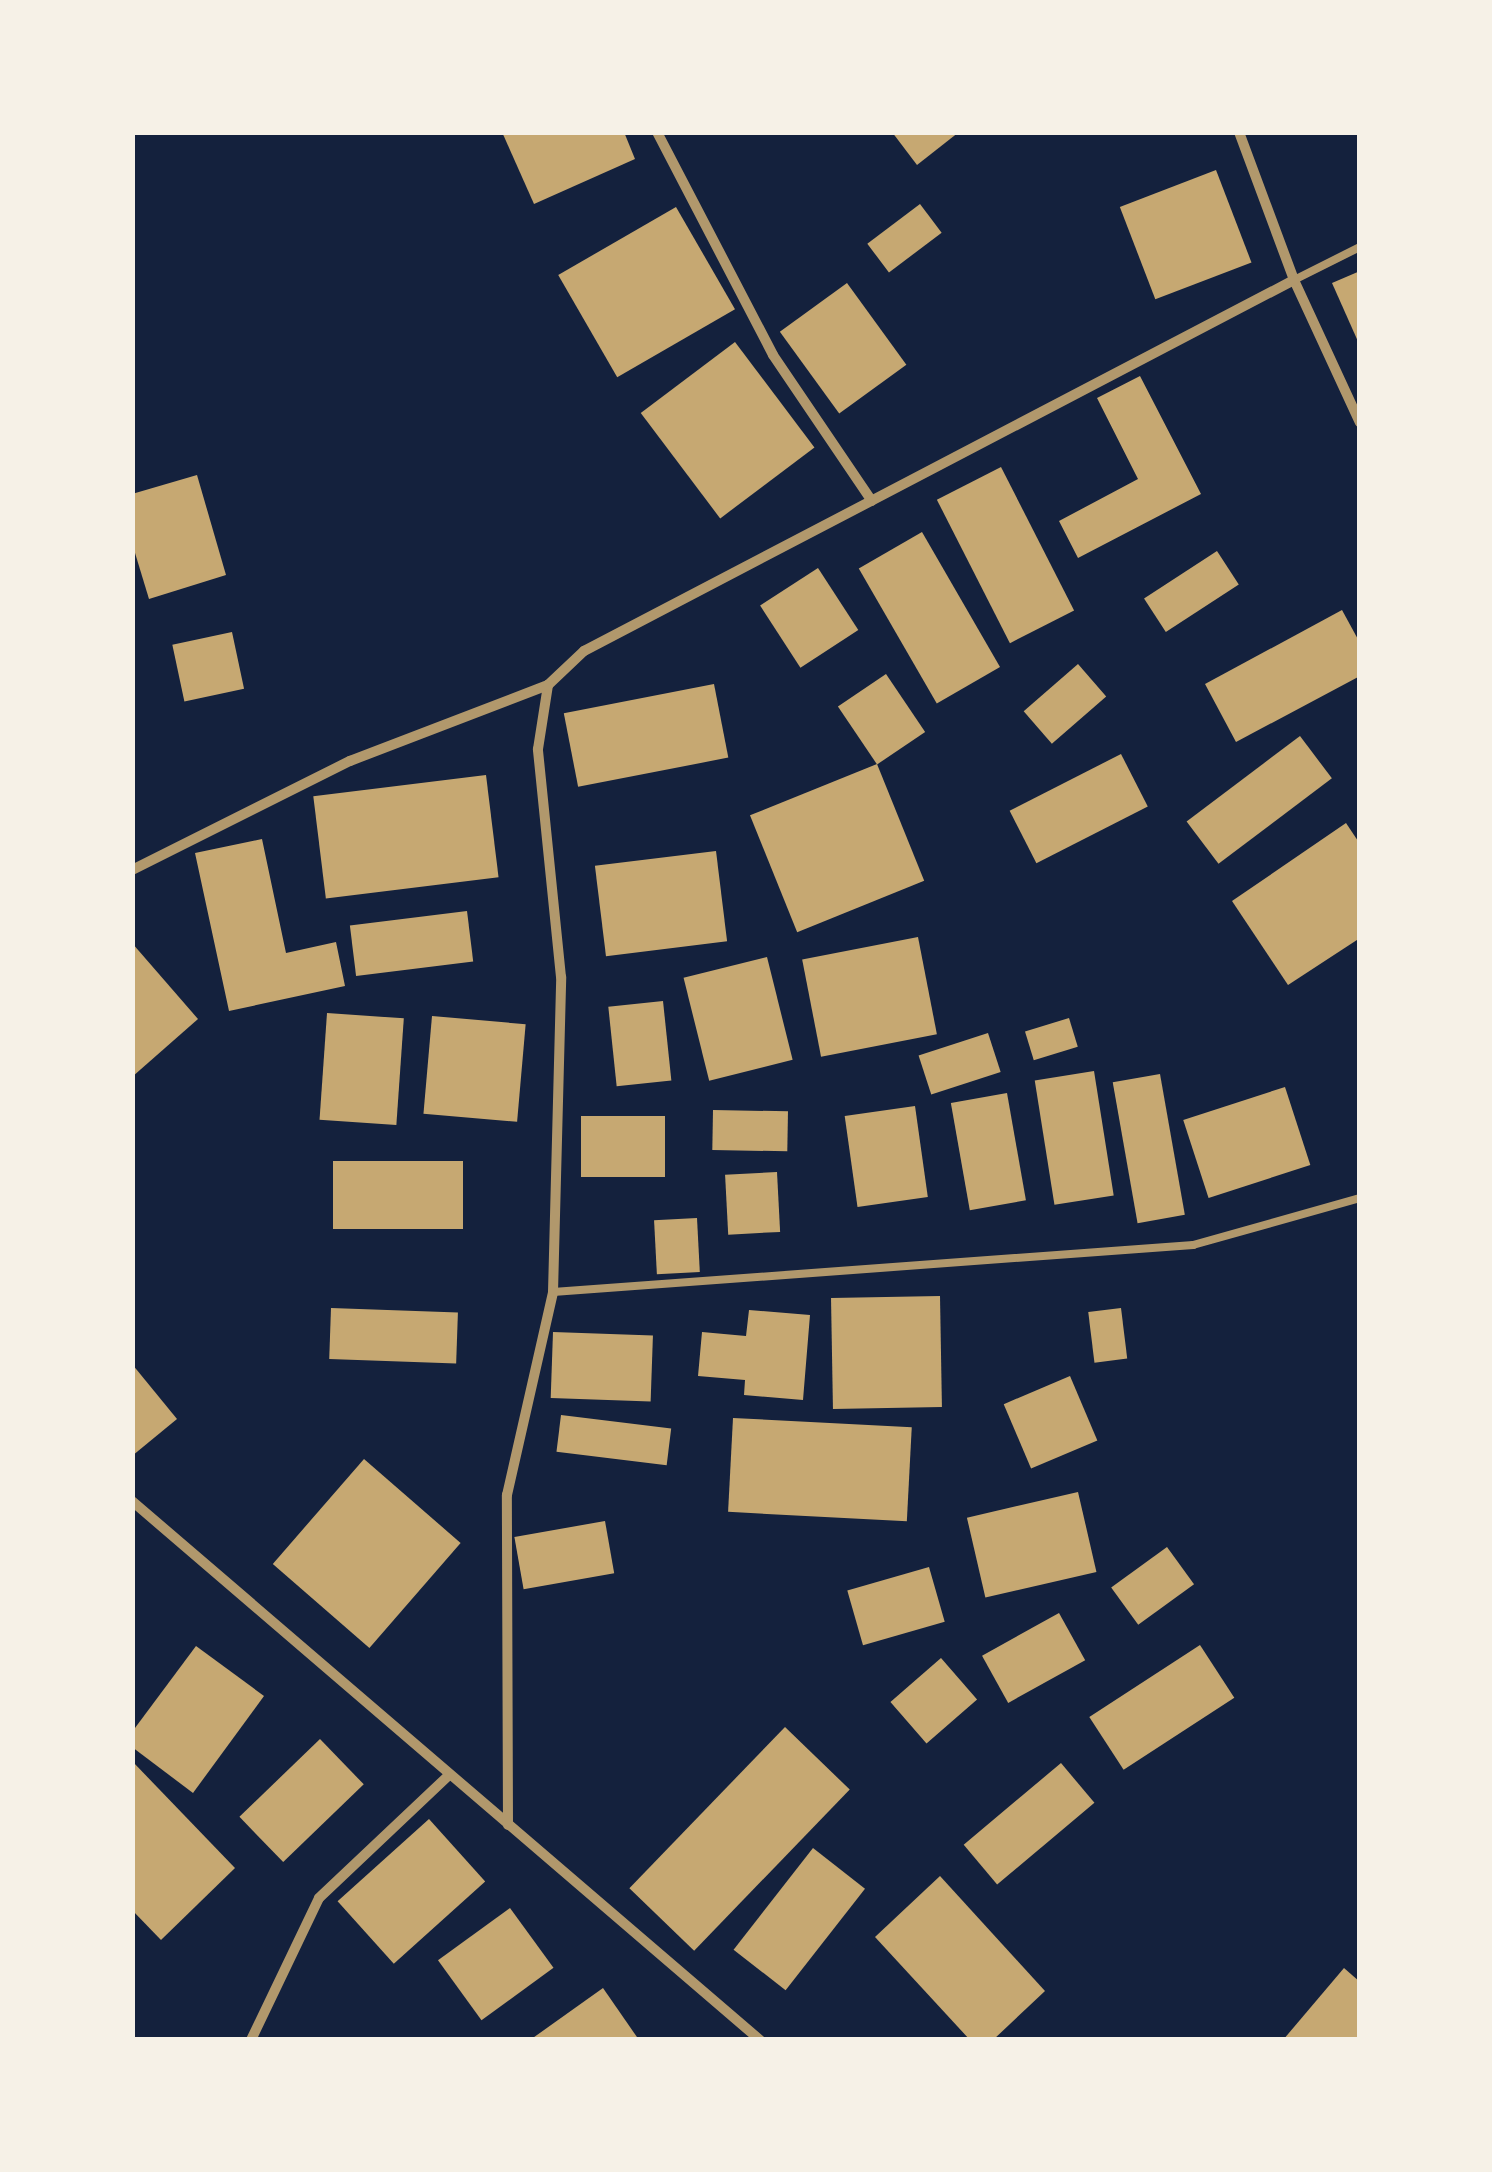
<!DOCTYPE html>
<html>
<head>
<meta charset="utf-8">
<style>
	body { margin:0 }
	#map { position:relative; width:1492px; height:2172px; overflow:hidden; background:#14213d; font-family:Merriweather,serif }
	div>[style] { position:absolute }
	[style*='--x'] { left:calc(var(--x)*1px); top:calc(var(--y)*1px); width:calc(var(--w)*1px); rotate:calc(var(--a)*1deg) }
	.building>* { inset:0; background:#c6a872; transform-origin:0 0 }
	.service>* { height:8px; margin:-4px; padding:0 4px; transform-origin:4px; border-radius:4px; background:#b1986c }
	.minor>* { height:10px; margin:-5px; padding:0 5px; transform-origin:5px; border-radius:5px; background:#b1986c }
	span { translate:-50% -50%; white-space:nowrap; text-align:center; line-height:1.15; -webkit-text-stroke:8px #f6f1e7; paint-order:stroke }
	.frame { position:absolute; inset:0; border:135px solid #f6f1e7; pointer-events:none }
</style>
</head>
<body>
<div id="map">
	<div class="building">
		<div style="clip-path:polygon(502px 132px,624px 132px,635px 159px,534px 204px)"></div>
		<div style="clip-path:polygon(892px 132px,959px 132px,917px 165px)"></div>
		<div style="left:1216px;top:170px;width:99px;height:103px;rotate:69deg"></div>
		<div style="left:920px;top:204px;width:36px;height:66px;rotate:53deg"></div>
		<div style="left:676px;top:207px;width:118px;height:136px;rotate:60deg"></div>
		<div style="clip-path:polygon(1360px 271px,1360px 346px,1332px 283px)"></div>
		<div style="left:847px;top:283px;width:101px;height:83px;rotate:54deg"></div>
		<div style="left:735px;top:342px;width:132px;height:118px;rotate:53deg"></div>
		<div style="clip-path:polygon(1140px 376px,1201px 494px,1078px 558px,1059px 521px,1138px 479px,1097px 398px)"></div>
		<div style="left:1001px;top:467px;width:161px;height:72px;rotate:63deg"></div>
		<div style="clip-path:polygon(197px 475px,226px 575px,149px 599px,132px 543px,132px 494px)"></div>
		<div style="left:922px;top:532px;width:156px;height:73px;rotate:60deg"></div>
		<div style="left:1217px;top:551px;width:40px;height:87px;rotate:57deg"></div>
		<div style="left:818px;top:568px;width:74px;height:69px;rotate:57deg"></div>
		<div style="clip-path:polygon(1342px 610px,1360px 643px,1360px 676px,1236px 742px,1205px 684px)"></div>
		<div style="left:232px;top:632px;width:58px;height:61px;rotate:78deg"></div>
		<div style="left:1078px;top:664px;width:43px;height:72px;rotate:49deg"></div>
		<div style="left:886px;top:674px;width:70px;height:58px;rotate:56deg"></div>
		<div style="left:714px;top:684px;width:75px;height:153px;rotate:79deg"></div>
		<div style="left:1300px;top:736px;width:53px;height:142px;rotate:53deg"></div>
		<div style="left:1121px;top:754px;width:59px;height:125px;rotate:63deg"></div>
		<div style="left:877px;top:764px;width:126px;height:137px;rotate:68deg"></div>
		<div style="left:486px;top:775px;width:103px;height:174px;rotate:83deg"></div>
		<div style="clip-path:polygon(1346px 823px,1360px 844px,1360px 938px,1288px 985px,1232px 901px)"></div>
		<div style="clip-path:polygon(262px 839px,286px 953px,336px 942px,345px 986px,229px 1011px,195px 853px)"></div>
		<div style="left:716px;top:851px;width:91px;height:122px;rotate:83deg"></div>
		<div style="left:467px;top:911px;width:51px;height:118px;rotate:83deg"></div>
		<div style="left:918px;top:937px;width:99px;height:118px;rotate:79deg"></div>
		<div style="clip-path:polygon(132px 943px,198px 1019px,132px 1077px)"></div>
		<div style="left:767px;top:957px;width:106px;height:86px;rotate:76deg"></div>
		<div style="left:663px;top:1001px;width:80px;height:55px;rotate:84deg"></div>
		<div style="left:327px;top:1013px;width:77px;height:107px;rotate:4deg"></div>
		<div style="left:432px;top:1016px;width:94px;height:98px;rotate:5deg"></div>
		<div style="left:1069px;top:1018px;width:30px;height:46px;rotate:73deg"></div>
		<div style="left:988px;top:1033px;width:41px;height:73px;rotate:72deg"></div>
		<div style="left:1094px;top:1071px;width:126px;height:60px;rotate:81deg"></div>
		<div style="left:1160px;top:1074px;width:143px;height:48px;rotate:80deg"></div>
		<div style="left:1285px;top:1087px;width:82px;height:107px;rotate:72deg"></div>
		<div style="left:1007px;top:1093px;width:109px;height:57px;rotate:80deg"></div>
		<div style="left:915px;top:1106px;width:92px;height:71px;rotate:82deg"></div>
		<div style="left:713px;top:1110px;width:75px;height:40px;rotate:1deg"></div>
		<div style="left:581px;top:1116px;width:84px;height:61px"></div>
		<div style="left:463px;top:1161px;width:68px;height:130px;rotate:90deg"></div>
		<div style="left:777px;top:1172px;width:60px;height:52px;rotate:87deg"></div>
		<div style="left:697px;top:1218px;width:54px;height:43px;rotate:87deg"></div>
		<div style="left:940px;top:1296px;width:111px;height:109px;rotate:89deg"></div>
		<div style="left:331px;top:1308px;width:127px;height:51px;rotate:2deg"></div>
		<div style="left:1121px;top:1308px;width:51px;height:33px;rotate:83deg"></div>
		<div style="clip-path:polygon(749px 1310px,810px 1315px,803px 1400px,744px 1395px,745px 1380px,698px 1376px,702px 1332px,746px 1336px)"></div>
		<div style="left:553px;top:1332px;width:100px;height:66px;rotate:2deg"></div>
		<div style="clip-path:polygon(132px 1364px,177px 1419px,132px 1456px)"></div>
		<div style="left:1070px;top:1376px;width:70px;height:72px;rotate:67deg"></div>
		<div style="left:561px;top:1415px;width:111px;height:37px;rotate:7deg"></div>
		<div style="left:733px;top:1418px;width:179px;height:94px;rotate:3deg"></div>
		<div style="left:364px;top:1459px;width:128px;height:139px;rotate:41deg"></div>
		<div style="left:1078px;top:1492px;width:82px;height:114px;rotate:77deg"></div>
		<div style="left:605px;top:1521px;width:53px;height:92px;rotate:80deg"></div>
		<div style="left:1167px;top:1547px;width:46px;height:69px;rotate:54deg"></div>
		<div style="left:929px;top:1567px;width:57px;height:85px;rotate:74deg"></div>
		<div style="left:1059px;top:1613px;width:54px;height:88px;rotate:61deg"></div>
		<div style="left:1200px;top:1645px;width:63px;height:132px;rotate:57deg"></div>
		<div style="clip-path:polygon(196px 1646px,264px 1696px,193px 1793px,132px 1747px,132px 1732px)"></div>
		<div style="left:941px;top:1658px;width:55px;height:67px;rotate:49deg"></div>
		<div style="left:785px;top:1727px;width:90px;height:224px;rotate:44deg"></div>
		<div style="left:320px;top:1739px;width:63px;height:112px;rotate:46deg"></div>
		<div style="clip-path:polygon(132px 1761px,235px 1868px,161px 1940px,132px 1910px)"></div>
		<div style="left:1061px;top:1763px;width:52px;height:127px;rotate:50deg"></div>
		<div style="left:429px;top:1819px;width:84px;height:123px;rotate:48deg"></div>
		<div style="left:813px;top:1848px;width:66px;height:129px;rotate:38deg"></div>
		<div style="clip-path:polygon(940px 1876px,1045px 1991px,993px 2040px,970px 2040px,875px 1937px)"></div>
		<div style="left:510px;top:1908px;width:74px;height:89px;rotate:54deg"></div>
		<div style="clip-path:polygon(1344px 1968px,1360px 1982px,1360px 2040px,1283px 2040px)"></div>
		<div style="clip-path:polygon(603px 1988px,639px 2040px,530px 2040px)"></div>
	</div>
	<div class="service">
		<div style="--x:1294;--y:280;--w:74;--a:-26.6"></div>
		<div style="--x:553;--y:1292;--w:642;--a:-4.2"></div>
		<div style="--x:1193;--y:1245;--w:173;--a:-15.7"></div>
	</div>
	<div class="minor">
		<div style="--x:657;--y:132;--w:251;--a:62.5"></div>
		<div style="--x:773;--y:355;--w:176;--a:55.9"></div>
		<div style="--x:1239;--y:132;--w:158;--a:69.6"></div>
		<div style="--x:1294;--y:280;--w:157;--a:65.2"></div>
		<div style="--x:132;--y:870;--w:244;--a:-26.6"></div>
		<div style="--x:350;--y:761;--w:212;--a:-21"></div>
		<div style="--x:132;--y:1501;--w:828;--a:40.64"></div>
		<div style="--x:508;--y:1825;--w:330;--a:-90.2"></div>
		<div style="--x:507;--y:1495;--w:208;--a:-77.2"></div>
		<div style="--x:553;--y:1292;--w:315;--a:-88.5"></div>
		<div style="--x:561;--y:977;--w:229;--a:-95.8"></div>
		<div style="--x:538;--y:749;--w:65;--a:-81.1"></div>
		<div style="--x:548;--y:685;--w:50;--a:-43.4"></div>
		<div style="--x:584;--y:651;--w:801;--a:-27.59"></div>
		<div style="--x:251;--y:2040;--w:157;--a:-64.4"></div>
		<div style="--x:319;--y:1898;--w:180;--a:-43.4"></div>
	</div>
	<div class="frame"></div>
</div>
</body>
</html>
